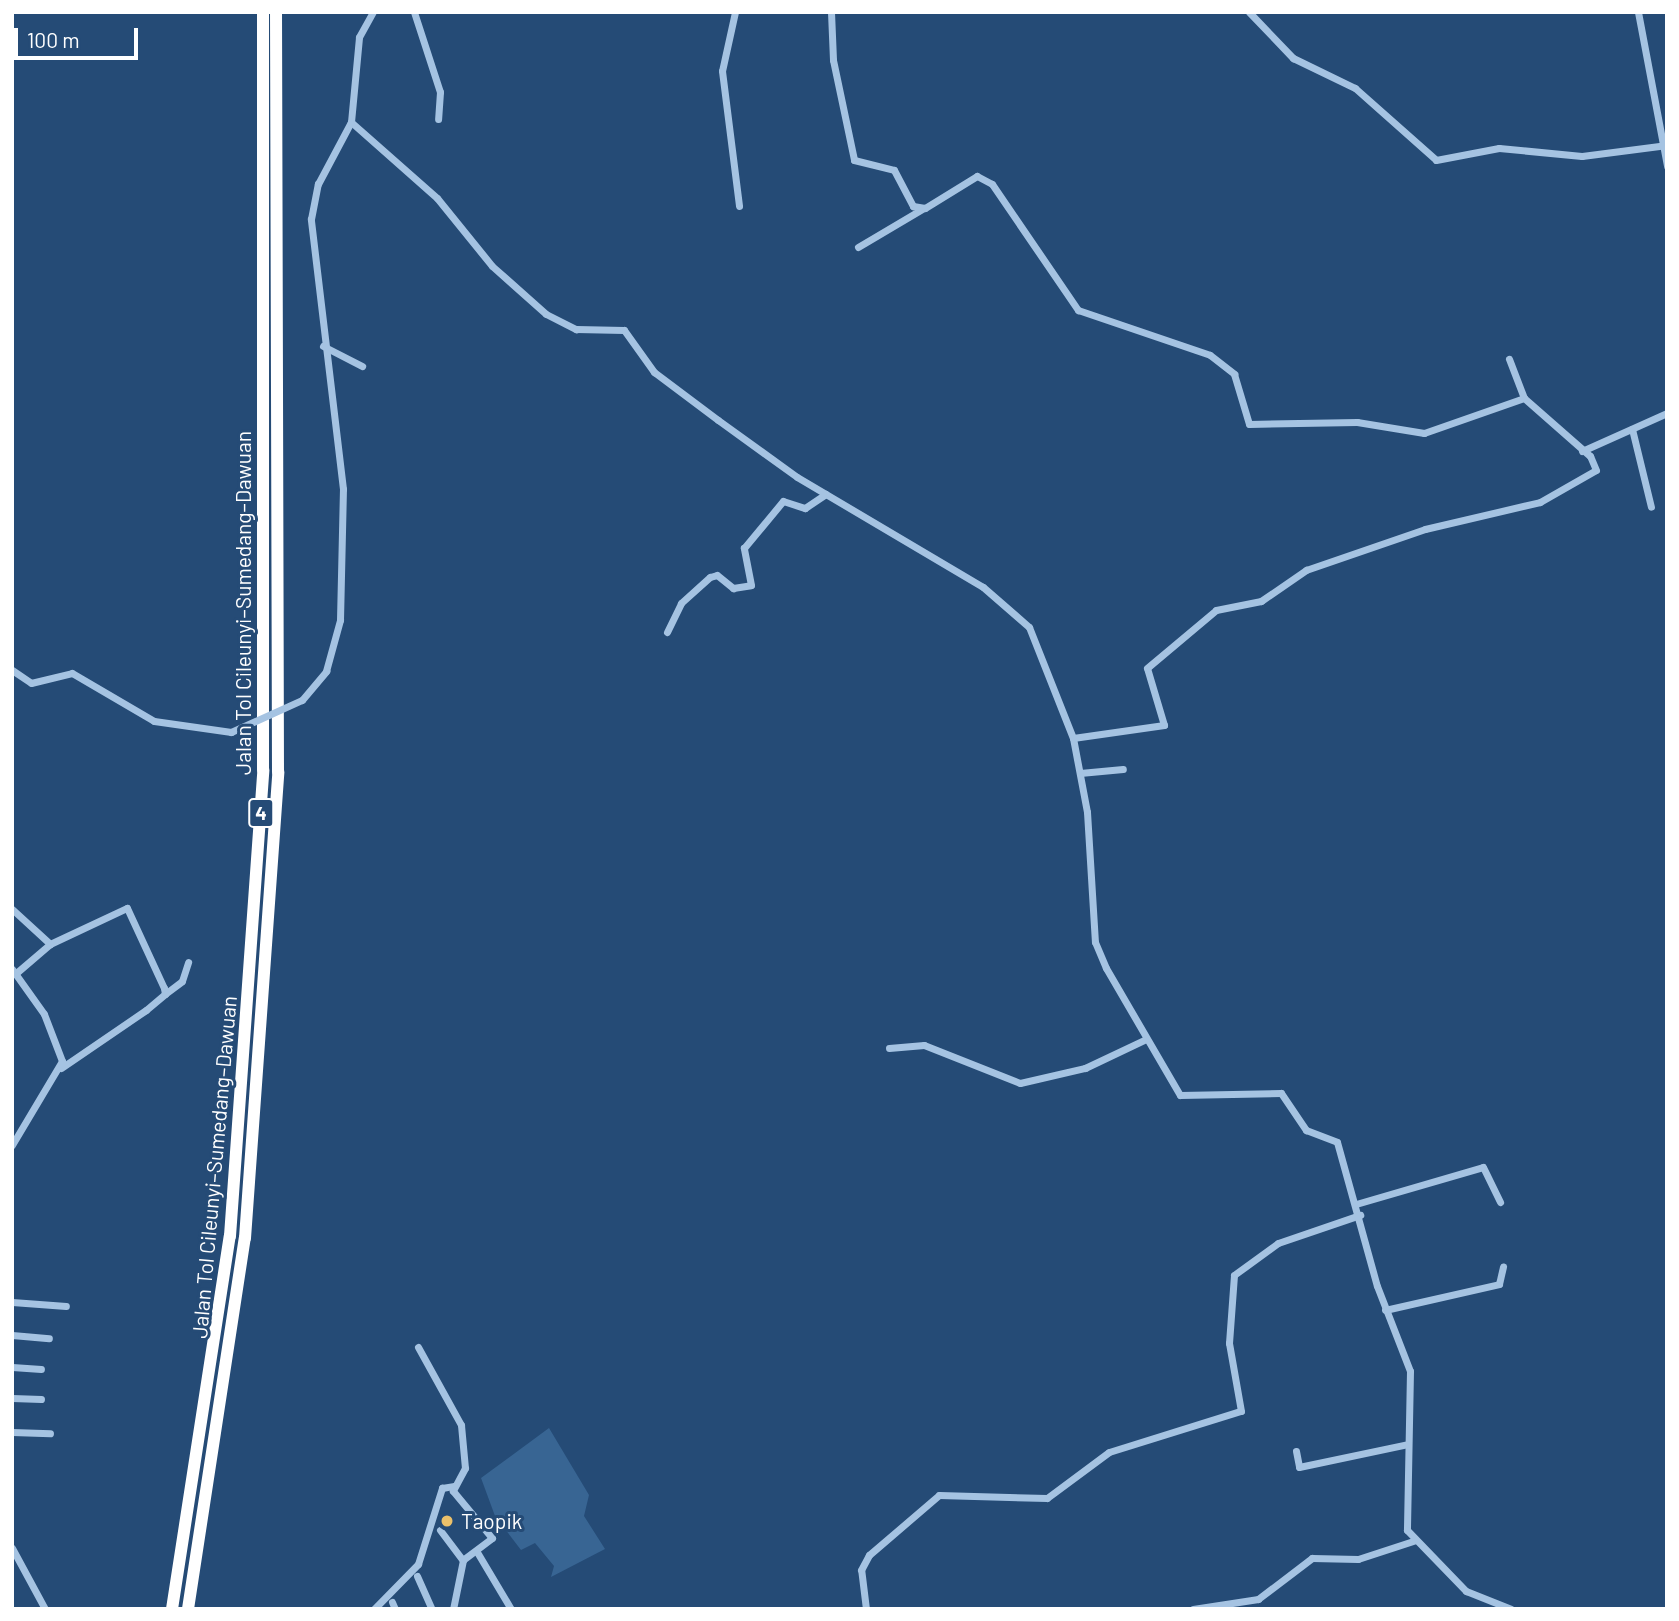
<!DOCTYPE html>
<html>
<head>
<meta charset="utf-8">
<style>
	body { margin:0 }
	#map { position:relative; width:1679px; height:1621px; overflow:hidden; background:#254b76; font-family:Barlow,sans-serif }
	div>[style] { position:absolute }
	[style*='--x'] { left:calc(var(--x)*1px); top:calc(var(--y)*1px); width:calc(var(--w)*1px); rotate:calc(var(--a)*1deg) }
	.green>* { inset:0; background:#386593 }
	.minor>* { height:7px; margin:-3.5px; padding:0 3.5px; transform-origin:3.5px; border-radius:3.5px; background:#a5c3e2 }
	.motorway>* { height:12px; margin:-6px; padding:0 6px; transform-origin:6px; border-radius:6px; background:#fff }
	.minor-bridge>* { height:7px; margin:-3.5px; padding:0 3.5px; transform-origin:3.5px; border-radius:3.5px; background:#a5c3e2 }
	.dots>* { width:19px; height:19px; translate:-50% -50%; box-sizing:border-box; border:4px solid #254b76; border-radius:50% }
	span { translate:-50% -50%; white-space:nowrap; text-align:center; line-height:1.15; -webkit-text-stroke:6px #254b76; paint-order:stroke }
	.shield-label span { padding:2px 5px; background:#254b76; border:2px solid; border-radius:5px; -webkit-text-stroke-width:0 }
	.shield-label { font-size:19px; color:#fff; font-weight:700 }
	.street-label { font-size:21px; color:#fff }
	.poi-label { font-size:21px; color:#fff }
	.left { translate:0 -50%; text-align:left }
	.frame { position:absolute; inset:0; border:14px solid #fff; pointer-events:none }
	.scale { position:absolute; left:14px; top:28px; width:124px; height:32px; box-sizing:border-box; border:4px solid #fff; border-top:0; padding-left:9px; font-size:21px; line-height:24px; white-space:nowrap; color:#fff; -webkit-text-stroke:5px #254b76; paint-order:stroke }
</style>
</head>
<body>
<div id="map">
	<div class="green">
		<div style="clip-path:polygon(549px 1428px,589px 1495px,584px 1516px,605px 1549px,551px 1577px,554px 1566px,535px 1543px,521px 1550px,495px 1516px,481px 1478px)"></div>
	</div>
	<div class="minor">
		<div style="--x:414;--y:12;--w:84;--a:72"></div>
		<div style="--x:440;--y:92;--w:27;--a:94"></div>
		<div style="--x:735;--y:12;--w:60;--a:102.4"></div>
		<div style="--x:722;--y:71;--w:136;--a:82.8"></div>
		<div style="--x:831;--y:12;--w:48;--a:87.6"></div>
		<div style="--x:833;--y:60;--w:102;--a:78.1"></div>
		<div style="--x:854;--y:160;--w:41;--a:14"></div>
		<div style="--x:894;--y:170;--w:41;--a:62.2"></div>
		<div style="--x:913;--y:206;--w:12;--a:9"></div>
		<div style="--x:925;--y:208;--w:61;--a:-31.6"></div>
		<div style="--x:977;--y:176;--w:17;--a:28"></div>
		<div style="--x:992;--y:184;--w:153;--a:55.7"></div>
		<div style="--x:1078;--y:310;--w:139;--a:18.8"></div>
		<div style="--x:1210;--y:355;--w:31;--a:38"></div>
		<div style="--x:1234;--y:374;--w:52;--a:73.3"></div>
		<div style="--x:1249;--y:424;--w:108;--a:-1.1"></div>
		<div style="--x:1357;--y:422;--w:68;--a:9.3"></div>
		<div style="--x:1424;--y:433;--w:106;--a:-19.3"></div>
		<div style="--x:1249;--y:12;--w:64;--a:46.3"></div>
		<div style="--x:1293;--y:58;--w:69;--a:25.8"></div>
		<div style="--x:1355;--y:88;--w:108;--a:41.6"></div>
		<div style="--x:1436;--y:160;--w:64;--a:-10.8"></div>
		<div style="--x:1499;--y:148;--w:83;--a:5.5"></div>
		<div style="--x:1582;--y:156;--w:78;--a:-7.4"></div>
		<div style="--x:1638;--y:12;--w:157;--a:79.3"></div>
		<div style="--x:351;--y:122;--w:115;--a:41.5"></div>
		<div style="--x:437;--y:198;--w:87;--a:51"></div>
		<div style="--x:492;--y:266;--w:72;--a:41.6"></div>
		<div style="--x:546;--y:314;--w:34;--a:27"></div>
		<div style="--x:576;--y:329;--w:48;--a:1.2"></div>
		<div style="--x:624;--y:330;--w:52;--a:54.5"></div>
		<div style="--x:654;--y:372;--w:80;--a:36.9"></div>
		<div style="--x:718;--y:420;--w:97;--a:35.8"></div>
		<div style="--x:797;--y:477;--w:216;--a:30.6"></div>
		<div style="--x:983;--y:587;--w:61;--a:41"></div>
		<div style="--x:1029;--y:627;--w:119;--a:68.4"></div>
		<div style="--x:1073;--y:738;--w:75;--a:79.3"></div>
		<div style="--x:1087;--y:812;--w:130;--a:86.5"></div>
		<div style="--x:1095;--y:942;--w:28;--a:67"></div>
		<div style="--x:1106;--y:968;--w:147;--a:59.8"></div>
		<div style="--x:1180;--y:1095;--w:101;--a:-1.1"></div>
		<div style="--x:1281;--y:1093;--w:45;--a:56"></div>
		<div style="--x:1306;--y:1130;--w:33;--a:21"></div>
		<div style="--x:1337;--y:1142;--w:149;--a:74.5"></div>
		<div style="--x:1377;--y:1286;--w:91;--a:68.8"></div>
		<div style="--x:1410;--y:1371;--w:159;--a:91.1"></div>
		<div style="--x:1407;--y:1530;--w:85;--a:46"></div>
		<div style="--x:1466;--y:1591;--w:48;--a:21.8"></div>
		<div style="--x:858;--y:247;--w:77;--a:-30.6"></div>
		<div style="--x:323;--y:346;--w:44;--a:27.1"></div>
		<div style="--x:1632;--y:429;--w:80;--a:76.3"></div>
		<div style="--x:1582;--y:451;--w:93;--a:-24.1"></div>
		<div style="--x:667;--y:632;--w:32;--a:-64"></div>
		<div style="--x:681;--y:603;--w:39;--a:-42"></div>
		<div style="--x:710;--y:577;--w:7;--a:-16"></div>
		<div style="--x:717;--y:575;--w:21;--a:39"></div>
		<div style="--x:733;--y:588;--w:18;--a:-9"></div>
		<div style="--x:751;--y:585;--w:38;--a:-101"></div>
		<div style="--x:744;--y:548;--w:61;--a:-50.3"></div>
		<div style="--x:783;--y:501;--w:23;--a:18"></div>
		<div style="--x:805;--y:508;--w:25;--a:-34"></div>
		<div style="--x:12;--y:670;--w:23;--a:34"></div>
		<div style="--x:31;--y:683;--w:42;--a:-13.7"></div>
		<div style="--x:72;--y:673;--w:95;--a:30.3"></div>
		<div style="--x:154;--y:721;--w:78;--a:8.1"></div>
		<div style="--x:302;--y:700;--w:38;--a:-50"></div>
		<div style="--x:326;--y:671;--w:53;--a:-74.6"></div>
		<div style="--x:340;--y:620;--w:131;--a:-88.7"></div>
		<div style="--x:343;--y:489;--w:272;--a:-96.8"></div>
		<div style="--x:311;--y:219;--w:36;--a:-79"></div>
		<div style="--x:318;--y:184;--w:70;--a:-62"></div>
		<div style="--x:351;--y:122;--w:85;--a:-84.6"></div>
		<div style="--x:359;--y:37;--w:29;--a:-61"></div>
		<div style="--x:1073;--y:738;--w:92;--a:-8.1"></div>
		<div style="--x:1164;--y:725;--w:59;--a:-106.6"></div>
		<div style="--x:1147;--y:668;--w:90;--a:-40"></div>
		<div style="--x:1216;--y:610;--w:46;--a:-11.3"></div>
		<div style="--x:1261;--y:601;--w:55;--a:-34.6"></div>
		<div style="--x:1306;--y:570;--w:126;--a:-19"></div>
		<div style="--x:1425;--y:529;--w:118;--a:-13.2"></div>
		<div style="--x:1540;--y:502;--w:64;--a:-29.7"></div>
		<div style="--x:1596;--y:470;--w:15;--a:-113"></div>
		<div style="--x:1590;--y:456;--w:88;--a:-138.7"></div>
		<div style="--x:1524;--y:398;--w:42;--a:-111"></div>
		<div style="--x:1080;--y:773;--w:43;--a:-5.3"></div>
		<div style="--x:12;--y:909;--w:52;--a:42.6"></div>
		<div style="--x:50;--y:944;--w:85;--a:-25.1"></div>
		<div style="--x:127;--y:908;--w:88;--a:65.2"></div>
		<div style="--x:164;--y:988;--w:6;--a:81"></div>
		<div style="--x:165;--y:994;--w:25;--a:140"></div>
		<div style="--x:146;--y:1010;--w:103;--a:145.7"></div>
		<div style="--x:12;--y:969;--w:55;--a:54.6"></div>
		<div style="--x:44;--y:1014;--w:50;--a:69"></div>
		<div style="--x:62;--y:1061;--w:98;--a:120.8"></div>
		<div style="--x:15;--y:974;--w:46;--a:-40.6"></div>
		<div style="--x:165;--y:994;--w:21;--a:-37"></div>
		<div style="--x:182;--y:981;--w:20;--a:-72"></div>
		<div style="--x:889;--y:1048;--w:35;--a:-5"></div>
		<div style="--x:924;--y:1045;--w:103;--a:21.6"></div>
		<div style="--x:1020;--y:1083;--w:67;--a:-13"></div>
		<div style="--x:1085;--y:1068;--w:68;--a:-25.4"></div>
		<div style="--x:1356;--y:1204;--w:132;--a:-16.2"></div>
		<div style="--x:1483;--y:1167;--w:39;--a:64"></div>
		<div style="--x:12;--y:1302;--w:54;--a:4.2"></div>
		<div style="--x:1385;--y:1310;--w:117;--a:-12.8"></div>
		<div style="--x:1499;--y:1284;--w:18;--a:-77"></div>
		<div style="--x:12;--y:1335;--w:37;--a:5"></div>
		<div style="--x:418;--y:1347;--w:89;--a:61.1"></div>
		<div style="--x:461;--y:1425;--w:43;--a:84.7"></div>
		<div style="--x:465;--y:1468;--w:26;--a:118"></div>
		<div style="--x:453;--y:1491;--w:61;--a:50.3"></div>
		<div style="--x:492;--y:1538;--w:36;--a:143"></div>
		<div style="--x:12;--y:1367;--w:29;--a:4"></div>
		<div style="--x:12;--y:1398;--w:29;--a:2"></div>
		<div style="--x:12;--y:1432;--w:38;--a:2"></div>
		<div style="--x:1296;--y:1451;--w:16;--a:79"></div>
		<div style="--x:1299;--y:1467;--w:111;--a:-11.9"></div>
		<div style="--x:440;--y:1530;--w:38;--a:53"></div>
		<div style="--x:463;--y:1560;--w:50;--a:101.5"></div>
		<div style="--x:12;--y:1548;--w:69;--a:61.6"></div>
		<div style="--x:477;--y:1552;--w:66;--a:59.2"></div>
		<div style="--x:417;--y:1576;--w:36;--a:66"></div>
		<div style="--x:392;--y:1602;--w:8;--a:67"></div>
		<div style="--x:374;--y:1609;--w:63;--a:-45.6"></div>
		<div style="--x:418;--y:1564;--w:80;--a:-72.5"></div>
		<div style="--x:442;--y:1488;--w:11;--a:-10"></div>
		<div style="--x:866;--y:1609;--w:39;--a:-97"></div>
		<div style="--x:861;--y:1570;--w:17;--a:-62"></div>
		<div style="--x:869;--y:1555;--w:92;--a:-40.6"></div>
		<div style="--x:939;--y:1495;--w:108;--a:1.6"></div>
		<div style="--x:1047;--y:1498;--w:77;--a:-36.6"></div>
		<div style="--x:1109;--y:1452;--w:138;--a:-17.3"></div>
		<div style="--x:1241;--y:1411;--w:69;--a:-100"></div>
		<div style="--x:1229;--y:1343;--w:68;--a:-85.8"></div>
		<div style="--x:1234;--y:1275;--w:54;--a:-36"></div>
		<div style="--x:1278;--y:1243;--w:87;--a:-18.9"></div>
		<div style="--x:1193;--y:1609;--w:66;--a:-8.7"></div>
		<div style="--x:1258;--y:1599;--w:68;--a:-37.2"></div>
		<div style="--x:1312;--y:1558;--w:46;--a:1.2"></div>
		<div style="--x:1358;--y:1559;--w:58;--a:-18.1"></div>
	</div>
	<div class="motorway">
		<div style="--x:172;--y:1609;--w:377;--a:-81.2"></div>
		<div style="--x:230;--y:1236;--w:467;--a:-85.9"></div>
		<div style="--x:263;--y:770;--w:758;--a:-90"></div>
		<div style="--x:188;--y:1609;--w:375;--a:-81.3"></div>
		<div style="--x:245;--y:1238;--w:467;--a:-85.9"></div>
		<div style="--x:278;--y:772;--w:760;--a:-90.15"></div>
	</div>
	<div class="minor-bridge">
		<div style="--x:231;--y:732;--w:78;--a:-24.3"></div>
	</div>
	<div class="dots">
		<div style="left:447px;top:1521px;background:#ecc16a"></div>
	</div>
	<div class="shield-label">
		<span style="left:261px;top:813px">4</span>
	</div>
	<div class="street-label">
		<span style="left:243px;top:603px;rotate:-90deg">Jalan Tol Cileunyi–Sumedang–Dawuan</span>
		<span style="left:214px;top:1167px;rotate:-85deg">Jalan Tol Cileunyi–Sumedang–Dawuan</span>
	</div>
	<div class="poi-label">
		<span class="left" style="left:461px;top:1521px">Taopik</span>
	</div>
	<div class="frame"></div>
	<div class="scale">100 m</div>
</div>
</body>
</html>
